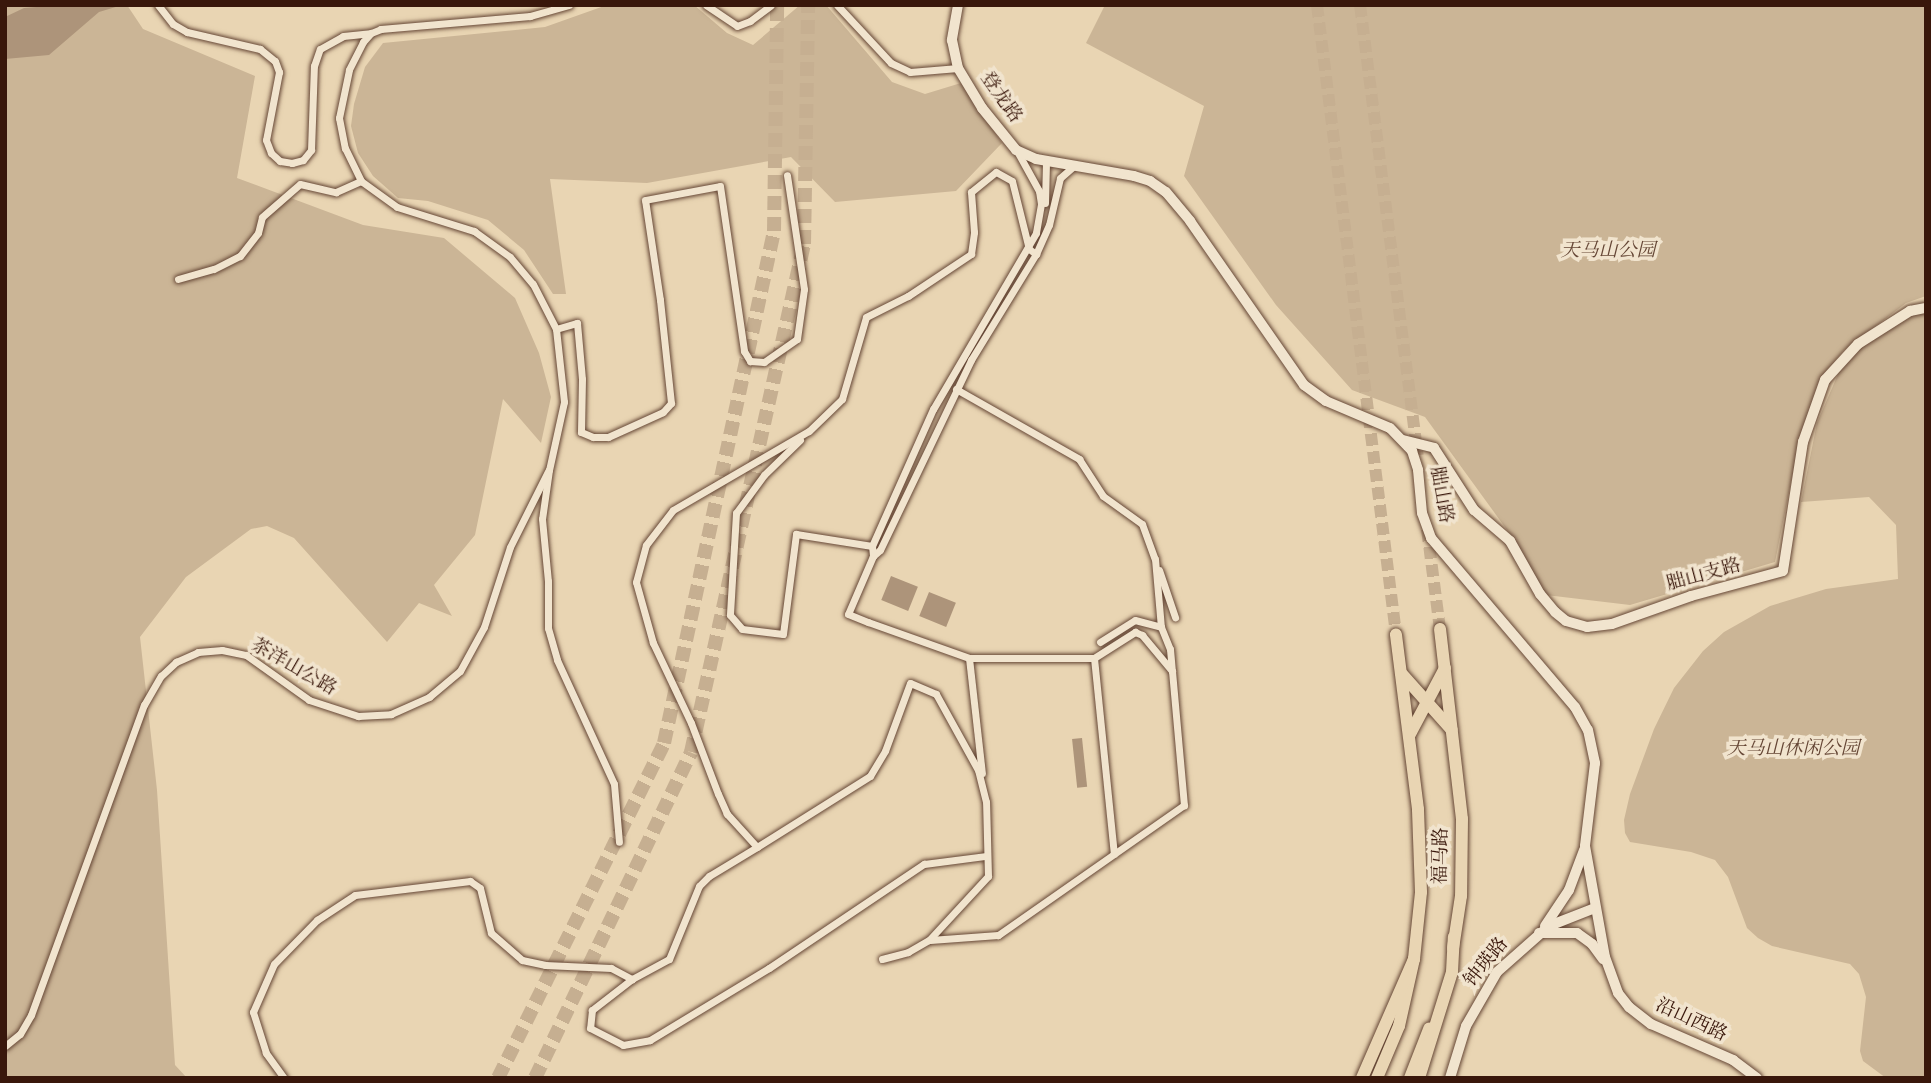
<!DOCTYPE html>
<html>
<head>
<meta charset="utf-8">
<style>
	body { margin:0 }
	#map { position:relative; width:1931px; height:1083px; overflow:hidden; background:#e9d5b3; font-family:Vollkorn,"Noto Serif SC",serif }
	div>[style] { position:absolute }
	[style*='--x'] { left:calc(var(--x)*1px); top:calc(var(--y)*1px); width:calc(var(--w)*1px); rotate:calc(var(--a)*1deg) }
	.green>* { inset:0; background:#cbb596 }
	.water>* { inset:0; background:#ad947a; transform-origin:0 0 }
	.primary-tunnel>* { height:12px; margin-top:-6px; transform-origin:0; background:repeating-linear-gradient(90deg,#c6af91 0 12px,transparent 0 18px) }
	.motorway-tunnel>* { height:14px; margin-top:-7px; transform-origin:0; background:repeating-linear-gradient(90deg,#c6af91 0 14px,transparent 0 21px) }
	.roads { filter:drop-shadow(0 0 2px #654635) drop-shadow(0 0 2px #654635) }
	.minor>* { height:7px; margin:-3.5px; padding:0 3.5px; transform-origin:3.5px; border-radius:3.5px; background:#f1e4ce }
	.tertiary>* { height:10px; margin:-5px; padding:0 5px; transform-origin:5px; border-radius:5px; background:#f1e4ce }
	.primary>* { height:12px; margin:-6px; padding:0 6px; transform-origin:6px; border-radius:6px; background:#e9d5b3 }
	.trunk>* { height:12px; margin:-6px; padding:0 6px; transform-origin:6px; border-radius:6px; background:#e9d5b3 }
	span { translate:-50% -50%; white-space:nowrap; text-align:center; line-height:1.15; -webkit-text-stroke:7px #f1e4ce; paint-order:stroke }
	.street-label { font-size:19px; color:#39170b }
	.park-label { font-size:19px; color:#654635; font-style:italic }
	.frame { position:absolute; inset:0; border:7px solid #39170b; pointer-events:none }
</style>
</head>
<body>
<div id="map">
	<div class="green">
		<div style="clip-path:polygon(5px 5px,127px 5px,143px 29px,255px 76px,237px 178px,363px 225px,444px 238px,515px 298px,539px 353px,551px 397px,541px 443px,503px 399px,475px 535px,434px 585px,452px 616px,419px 603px,387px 642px,294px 538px,267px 526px,251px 529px,186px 577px,140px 637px,157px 790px,175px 1065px,187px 1078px,5px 1078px)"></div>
		<div style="clip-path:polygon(607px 5px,694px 5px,727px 33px,753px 45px,800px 5px,826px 5px,892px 82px,925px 94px,961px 83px,1002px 143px,956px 191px,835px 202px,791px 157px,647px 183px,550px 179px,566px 294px,553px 294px,524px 250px,488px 220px,428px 201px,398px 198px,373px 176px,358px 153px,351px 126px,354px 104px,365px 67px,383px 43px,545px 27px)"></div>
		<div style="clip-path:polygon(1105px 5px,1926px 5px,1926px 296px,1906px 303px,1843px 351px,1820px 380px,1797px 452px,1775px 562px,1630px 605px,1546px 595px,1515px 541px,1425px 417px,1352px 390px,1276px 305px,1184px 176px,1204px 106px,1086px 43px)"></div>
		<div style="clip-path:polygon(1926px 305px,1926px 1078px,1886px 1078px,1863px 1061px,1860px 1051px,1866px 997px,1859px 974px,1850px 964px,1772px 946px,1758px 938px,1747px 928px,1728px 877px,1715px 860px,1691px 852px,1630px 842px,1625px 833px,1624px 820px,1630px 794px,1654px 729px,1674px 688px,1703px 651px,1724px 632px,1770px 606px,1826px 589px,1898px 579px,1896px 525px,1869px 497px,1801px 502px,1817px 423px,1839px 372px,1856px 349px)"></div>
	</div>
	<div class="water">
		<div style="clip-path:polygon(61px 5px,119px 6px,99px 12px,49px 55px,5px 59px,5px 17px,24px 8px)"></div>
		<div style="left:891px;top:576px;width:29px;height:26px;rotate:22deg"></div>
		<div style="left:929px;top:592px;width:29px;height:26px;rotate:22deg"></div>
		<div style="left:1082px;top:738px;width:49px;height:10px;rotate:84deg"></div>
	</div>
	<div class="primary-tunnel">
		<div style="--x:1317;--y:5;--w:634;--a:82.84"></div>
		<div style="--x:1360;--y:5;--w:454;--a:82.7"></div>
		<div style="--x:1427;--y:529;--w:101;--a:82.6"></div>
	</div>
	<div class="motorway-tunnel">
		<div style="--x:498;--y:1078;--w:374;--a:-63.6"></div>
		<div style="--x:664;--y:743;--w:524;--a:-77.87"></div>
		<div style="--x:774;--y:231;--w:226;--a:-89.2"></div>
		<div style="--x:535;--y:1078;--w:361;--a:-64.4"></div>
		<div style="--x:691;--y:752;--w:520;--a:-77.46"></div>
		<div style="--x:804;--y:244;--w:239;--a:-89"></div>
	</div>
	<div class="roads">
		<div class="minor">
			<div style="--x:158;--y:5;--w:24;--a:52"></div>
			<div style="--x:173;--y:24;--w:16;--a:30"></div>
			<div style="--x:187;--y:32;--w:75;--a:13.1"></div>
			<div style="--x:260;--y:49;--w:19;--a:39"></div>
			<div style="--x:275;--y:61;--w:12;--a:70"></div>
			<div style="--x:279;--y:72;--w:69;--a:100.8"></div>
			<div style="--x:266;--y:140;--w:14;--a:69"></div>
			<div style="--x:271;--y:153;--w:12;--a:42"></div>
			<div style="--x:280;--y:161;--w:12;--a:9"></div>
			<div style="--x:292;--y:163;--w:11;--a:-15"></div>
			<div style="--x:303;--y:160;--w:13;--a:-51"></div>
			<div style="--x:311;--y:150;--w:84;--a:-88"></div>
			<div style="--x:314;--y:66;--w:18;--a:-71"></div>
			<div style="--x:320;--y:49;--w:26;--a:-29"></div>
			<div style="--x:343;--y:36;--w:27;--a:-6"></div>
			<div style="--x:569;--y:5;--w:41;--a:164.2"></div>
			<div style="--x:530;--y:16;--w:150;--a:175"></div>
			<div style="--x:381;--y:29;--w:11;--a:158"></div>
			<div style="--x:371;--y:33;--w:12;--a:132"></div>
			<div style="--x:363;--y:42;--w:31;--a:117"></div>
			<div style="--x:349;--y:70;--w:49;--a:101.8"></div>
			<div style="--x:339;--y:118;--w:31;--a:79"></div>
			<div style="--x:345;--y:148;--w:37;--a:64"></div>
			<div style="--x:361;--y:181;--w:44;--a:35.8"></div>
			<div style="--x:397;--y:207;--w:81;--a:17.3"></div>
			<div style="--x:474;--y:231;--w:44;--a:35.8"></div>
			<div style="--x:510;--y:257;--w:35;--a:50"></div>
			<div style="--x:533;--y:284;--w:51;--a:62.9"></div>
			<div style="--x:556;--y:329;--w:73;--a:83.7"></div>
			<div style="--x:564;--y:402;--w:70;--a:102.4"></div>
			<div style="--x:549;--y:470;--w:49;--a:98.1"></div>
			<div style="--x:542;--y:519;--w:62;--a:84.5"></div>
			<div style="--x:548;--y:581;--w:47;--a:90"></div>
			<div style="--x:548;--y:628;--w:33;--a:74"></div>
			<div style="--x:557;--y:660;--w:136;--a:65.3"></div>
			<div style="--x:614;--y:784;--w:58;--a:85.1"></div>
			<div style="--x:706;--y:5;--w:37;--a:34"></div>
			<div style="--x:737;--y:26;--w:14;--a:-21"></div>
			<div style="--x:750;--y:21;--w:26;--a:-37"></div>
			<div style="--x:837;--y:5;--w:79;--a:47"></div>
			<div style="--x:891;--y:63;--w:21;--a:25"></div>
			<div style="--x:910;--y:72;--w:48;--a:-4.8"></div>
			<div style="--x:1017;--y:151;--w:46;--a:61.2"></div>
			<div style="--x:1039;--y:191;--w:13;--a:81"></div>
			<div style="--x:1041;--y:204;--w:29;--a:100"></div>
			<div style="--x:1036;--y:233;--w:204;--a:120.3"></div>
			<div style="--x:933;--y:409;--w:150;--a:114"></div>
			<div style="--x:872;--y:546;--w:10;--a:84"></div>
			<div style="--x:873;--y:556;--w:9;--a:-41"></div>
			<div style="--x:880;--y:550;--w:211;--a:-64.4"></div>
			<div style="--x:971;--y:360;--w:124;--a:-58.5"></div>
			<div style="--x:1036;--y:254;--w:32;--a:-66"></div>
			<div style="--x:1049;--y:225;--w:48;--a:-76.8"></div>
			<div style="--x:1060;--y:178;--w:20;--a:-41"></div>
			<div style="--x:1045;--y:203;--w:42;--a:-88.6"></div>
			<div style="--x:178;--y:279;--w:37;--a:-16"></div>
			<div style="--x:214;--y:269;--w:29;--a:-27"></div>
			<div style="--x:240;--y:256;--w:29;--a:-52"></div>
			<div style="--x:258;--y:233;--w:16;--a:-76"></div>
			<div style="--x:262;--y:217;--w:50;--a:-41"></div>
			<div style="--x:300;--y:184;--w:37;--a:13"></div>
			<div style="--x:336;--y:192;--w:27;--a:-24"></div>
			<div style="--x:556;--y:329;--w:22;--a:-16"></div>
			<div style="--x:577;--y:323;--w:56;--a:84.9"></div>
			<div style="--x:582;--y:379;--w:53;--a:91.1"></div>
			<div style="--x:581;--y:432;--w:13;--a:23"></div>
			<div style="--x:593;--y:437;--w:15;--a:0"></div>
			<div style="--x:608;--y:437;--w:60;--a:-24.4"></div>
			<div style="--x:663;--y:412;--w:12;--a:-48"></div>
			<div style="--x:671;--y:403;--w:104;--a:-96.1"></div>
			<div style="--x:660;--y:300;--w:101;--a:-98.5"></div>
			<div style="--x:645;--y:200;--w:76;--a:-10.6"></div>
			<div style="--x:720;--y:186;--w:167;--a:81.7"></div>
			<div style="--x:744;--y:351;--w:12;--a:59"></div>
			<div style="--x:750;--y:361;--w:14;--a:4"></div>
			<div style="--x:764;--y:362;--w:40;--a:-34.9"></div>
			<div style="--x:797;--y:339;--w:50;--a:-82"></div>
			<div style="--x:804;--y:289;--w:115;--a:-98.5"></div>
			<div style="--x:956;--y:389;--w:142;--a:29.6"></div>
			<div style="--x:1079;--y:459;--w:44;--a:57"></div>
			<div style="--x:1103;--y:496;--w:48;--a:35.7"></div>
			<div style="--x:1142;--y:524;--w:37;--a:70"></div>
			<div style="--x:1155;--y:559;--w:68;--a:85"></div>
			<div style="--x:800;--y:440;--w:50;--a:135.8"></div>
			<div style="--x:764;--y:475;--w:47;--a:126.4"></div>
			<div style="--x:736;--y:513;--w:102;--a:93.4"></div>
			<div style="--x:730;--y:615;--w:18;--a:49"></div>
			<div style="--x:742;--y:629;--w:41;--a:7"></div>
			<div style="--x:783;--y:634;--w:101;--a:-82.6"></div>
			<div style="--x:796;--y:534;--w:77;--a:9"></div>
			<div style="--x:873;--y:556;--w:63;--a:113.3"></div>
			<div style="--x:848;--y:614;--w:22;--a:22"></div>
			<div style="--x:868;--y:622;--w:107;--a:19.6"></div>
			<div style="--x:969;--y:658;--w:125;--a:0"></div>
			<div style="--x:1094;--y:658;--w:49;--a:-32.4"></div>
			<div style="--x:1135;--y:632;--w:8;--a:23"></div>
			<div style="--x:1142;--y:635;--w:47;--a:50.2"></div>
			<div style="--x:1172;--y:671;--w:135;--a:84.9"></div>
			<div style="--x:1184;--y:805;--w:227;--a:145"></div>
			<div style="--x:998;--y:935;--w:68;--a:175.8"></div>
			<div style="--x:1159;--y:570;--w:50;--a:71.2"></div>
			<div style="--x:1100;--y:642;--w:41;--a:-32.2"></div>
			<div style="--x:1135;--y:620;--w:27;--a:15"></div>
			<div style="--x:1161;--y:627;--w:24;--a:68"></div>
			<div style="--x:1170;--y:649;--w:22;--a:85"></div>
			<div style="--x:969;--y:658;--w:116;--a:83.6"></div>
			<div style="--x:1094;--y:658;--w:197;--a:84.2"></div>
			<div style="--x:757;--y:847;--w:56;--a:148.9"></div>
			<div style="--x:709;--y:876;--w:14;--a:135"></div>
			<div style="--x:699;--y:886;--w:79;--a:112.3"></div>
			<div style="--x:669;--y:959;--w:42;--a:151.6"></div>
			<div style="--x:632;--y:979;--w:51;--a:142.2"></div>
			<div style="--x:592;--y:1010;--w:18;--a:96"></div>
			<div style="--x:590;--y:1028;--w:37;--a:27"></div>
			<div style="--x:623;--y:1045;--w:27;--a:-10"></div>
			<div style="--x:650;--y:1040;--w:139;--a:-31.2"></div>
			<div style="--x:769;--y:968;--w:187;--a:-33.9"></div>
			<div style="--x:924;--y:864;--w:63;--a:-7.4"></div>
			<div style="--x:882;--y:959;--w:27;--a:-15"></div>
			<div style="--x:908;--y:952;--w:24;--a:-30"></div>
			<div style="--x:929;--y:940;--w:87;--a:-47.3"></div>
			<div style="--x:988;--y:876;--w:74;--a:-91.5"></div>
			<div style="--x:986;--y:802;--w:33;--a:-104"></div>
			<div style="--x:978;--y:770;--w:87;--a:-118.9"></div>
			<div style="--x:936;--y:694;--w:28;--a:-157"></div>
			<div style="--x:910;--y:683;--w:72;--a:110.2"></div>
			<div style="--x:885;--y:751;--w:29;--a:121"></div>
			<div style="--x:870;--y:776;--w:133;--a:147.9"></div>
			<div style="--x:757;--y:847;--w:45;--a:-132.3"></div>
			<div style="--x:727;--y:814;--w:22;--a:-114"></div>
			<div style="--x:718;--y:794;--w:76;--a:-110.8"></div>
			<div style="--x:691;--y:723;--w:89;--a:-115.4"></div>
			<div style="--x:653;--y:643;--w:63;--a:-105.6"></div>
			<div style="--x:636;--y:582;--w:38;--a:-75"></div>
			<div style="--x:646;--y:545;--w:44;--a:-52.4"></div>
			<div style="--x:673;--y:510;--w:157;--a:-30.2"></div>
			<div style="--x:809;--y:431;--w:46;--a:-44.1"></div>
			<div style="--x:842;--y:399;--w:85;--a:-73.7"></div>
			<div style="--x:866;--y:317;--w:47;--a:-26.6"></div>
			<div style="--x:908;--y:296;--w:76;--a:-33.7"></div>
			<div style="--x:971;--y:254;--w:22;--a:-82"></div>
			<div style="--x:974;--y:232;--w:40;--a:-94.3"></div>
			<div style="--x:971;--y:192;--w:32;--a:-39"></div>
			<div style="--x:996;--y:172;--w:18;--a:29"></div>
			<div style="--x:1012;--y:181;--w:70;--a:76"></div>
			<div style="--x:1029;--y:249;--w:9;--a:36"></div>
			<div style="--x:5;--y:1046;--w:19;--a:-39"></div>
			<div style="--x:20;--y:1034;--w:22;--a:-60"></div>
			<div style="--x:31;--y:1015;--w:330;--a:-70"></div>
			<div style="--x:144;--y:705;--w:34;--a:-60"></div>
			<div style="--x:161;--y:676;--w:21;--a:-43"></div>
			<div style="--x:176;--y:662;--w:24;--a:-24"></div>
			<div style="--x:198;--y:652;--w:24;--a:-5"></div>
			<div style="--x:222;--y:650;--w:25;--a:12"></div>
			<div style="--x:246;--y:655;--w:77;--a:35.5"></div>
			<div style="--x:309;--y:700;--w:52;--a:18.1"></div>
			<div style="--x:358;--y:716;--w:33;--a:-3"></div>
			<div style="--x:391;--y:714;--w:42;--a:-24.1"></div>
			<div style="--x:429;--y:697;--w:40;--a:-40"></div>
			<div style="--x:460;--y:671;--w:50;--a:-61.4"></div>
			<div style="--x:484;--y:627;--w:84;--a:-72"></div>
			<div style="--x:510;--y:547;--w:85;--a:-63.4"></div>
			<div style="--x:284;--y:1078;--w:31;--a:-126"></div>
			<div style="--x:266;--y:1053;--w:43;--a:-107.6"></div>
			<div style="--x:253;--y:1012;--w:52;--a:-66.4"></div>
			<div style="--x:274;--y:964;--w:62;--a:-45.7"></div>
			<div style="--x:317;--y:920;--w:45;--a:-33.3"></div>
			<div style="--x:355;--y:895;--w:116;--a:-6.9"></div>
			<div style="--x:470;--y:881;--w:12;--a:35"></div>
			<div style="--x:480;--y:888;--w:46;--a:76.3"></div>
			<div style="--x:491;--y:933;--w:41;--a:41.1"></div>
			<div style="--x:522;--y:960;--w:24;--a:12"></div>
			<div style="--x:545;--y:965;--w:66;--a:2.6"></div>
			<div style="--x:611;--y:968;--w:24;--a:28"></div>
		</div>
		<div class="tertiary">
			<div style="--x:958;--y:5;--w:36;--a:100"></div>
			<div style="--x:952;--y:40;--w:29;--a:78"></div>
			<div style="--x:958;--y:68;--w:47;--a:59"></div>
			<div style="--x:982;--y:108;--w:54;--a:51"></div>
			<div style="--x:1016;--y:150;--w:22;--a:24"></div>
			<div style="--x:1036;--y:159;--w:99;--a:9.8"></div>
			<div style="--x:1134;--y:176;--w:17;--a:17"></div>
			<div style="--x:1150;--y:181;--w:19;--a:35"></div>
			<div style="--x:1166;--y:192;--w:38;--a:50"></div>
			<div style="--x:1190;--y:221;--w:200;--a:55.2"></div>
			<div style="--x:1304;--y:385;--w:27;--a:36"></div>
			<div style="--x:1326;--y:401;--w:69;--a:22.9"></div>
			<div style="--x:1390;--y:428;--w:32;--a:46"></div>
			<div style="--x:1412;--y:451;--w:20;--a:72"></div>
			<div style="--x:1418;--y:470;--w:43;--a:84.7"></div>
			<div style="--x:1422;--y:513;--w:27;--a:70"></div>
			<div style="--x:1431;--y:538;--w:222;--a:49.6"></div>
			<div style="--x:1575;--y:707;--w:26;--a:61"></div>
			<div style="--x:1588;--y:730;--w:34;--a:78"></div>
			<div style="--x:1595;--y:763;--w:84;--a:96.9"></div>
			<div style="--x:1585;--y:846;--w:113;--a:79.8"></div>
			<div style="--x:1605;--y:957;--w:38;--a:70"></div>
			<div style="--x:1618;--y:993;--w:18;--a:52"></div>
			<div style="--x:1629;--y:1007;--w:28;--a:38"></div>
			<div style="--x:1651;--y:1024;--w:90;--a:23.7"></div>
			<div style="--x:1733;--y:1060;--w:30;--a:37"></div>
			<div style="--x:1403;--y:440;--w:32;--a:14"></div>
			<div style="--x:1434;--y:448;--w:74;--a:57.2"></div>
			<div style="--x:1474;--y:510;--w:48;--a:40.7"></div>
			<div style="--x:1510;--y:541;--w:61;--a:60.5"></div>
			<div style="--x:1540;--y:594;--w:23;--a:50"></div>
			<div style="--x:1555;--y:612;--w:14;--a:39"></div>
			<div style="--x:1566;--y:621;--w:22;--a:16"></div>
			<div style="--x:1587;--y:627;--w:25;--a:-7"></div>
			<div style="--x:1612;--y:624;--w:84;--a:-19.5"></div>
			<div style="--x:1691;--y:596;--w:95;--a:-15.2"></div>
			<div style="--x:1783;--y:571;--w:131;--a:-81.2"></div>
			<div style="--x:1803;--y:442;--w:66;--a:-70.5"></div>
			<div style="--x:1825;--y:380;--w:49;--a:-47.5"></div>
			<div style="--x:1858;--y:344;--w:62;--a:-32.4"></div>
			<div style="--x:1910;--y:311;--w:16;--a:-11"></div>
			<div style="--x:1545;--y:926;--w:43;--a:-56.3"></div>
			<div style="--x:1569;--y:890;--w:43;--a:-69.4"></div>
			<div style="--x:1539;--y:933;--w:38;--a:0"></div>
			<div style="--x:1577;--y:933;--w:19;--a:36"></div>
			<div style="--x:1592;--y:944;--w:19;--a:54"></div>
			<div style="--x:1450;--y:1078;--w:54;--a:-72.9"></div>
			<div style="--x:1466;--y:1026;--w:62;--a:-60.1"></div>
			<div style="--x:1497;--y:972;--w:69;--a:-41.5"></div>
			<div style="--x:1549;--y:926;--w:49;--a:-21.4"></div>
		</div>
		<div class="primary">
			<div style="--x:1440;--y:629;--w:191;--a:83.4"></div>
			<div style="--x:1462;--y:819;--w:77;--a:90.7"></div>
			<div style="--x:1461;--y:896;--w:53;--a:98.7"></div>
			<div style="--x:1401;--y:673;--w:76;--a:48.2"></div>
			<div style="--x:1409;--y:736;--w:77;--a:-62.1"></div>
			<div style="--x:1377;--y:1078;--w:56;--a:-67.1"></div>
			<div style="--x:1399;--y:1026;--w:69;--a:-77.4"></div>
			<div style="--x:1414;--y:959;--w:67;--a:-84"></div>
			<div style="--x:1421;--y:892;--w:83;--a:-92.1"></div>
			<div style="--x:1418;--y:809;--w:176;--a:-97.2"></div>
			<div style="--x:1410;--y:1078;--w:53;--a:-68.8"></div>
		</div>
		<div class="trunk">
			<div style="--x:1362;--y:1078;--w:130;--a:-66.4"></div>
			<div style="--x:1419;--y:1078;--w:111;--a:-72.7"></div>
			<div style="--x:1452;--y:972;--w:35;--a:-87"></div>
		</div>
	</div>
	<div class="street-label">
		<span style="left:1000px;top:98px;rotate:55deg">登龙路</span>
		<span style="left:1440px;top:495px;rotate:80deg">胐山路</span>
		<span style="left:1704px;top:576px;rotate:-15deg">胐山支路</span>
		<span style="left:293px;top:668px;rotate:30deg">茶洋山公路</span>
		<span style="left:1442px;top:856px;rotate:-89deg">福马路</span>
		<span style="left:1487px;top:963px;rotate:-51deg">钟瑛路</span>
		<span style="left:1691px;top:1021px;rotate:25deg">沿山西路</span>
	</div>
	<div class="park-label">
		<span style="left:1608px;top:252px">天马山公园</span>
		<span style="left:1793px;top:750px">天马山休闲公园</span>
	</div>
	<div class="frame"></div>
</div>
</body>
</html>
